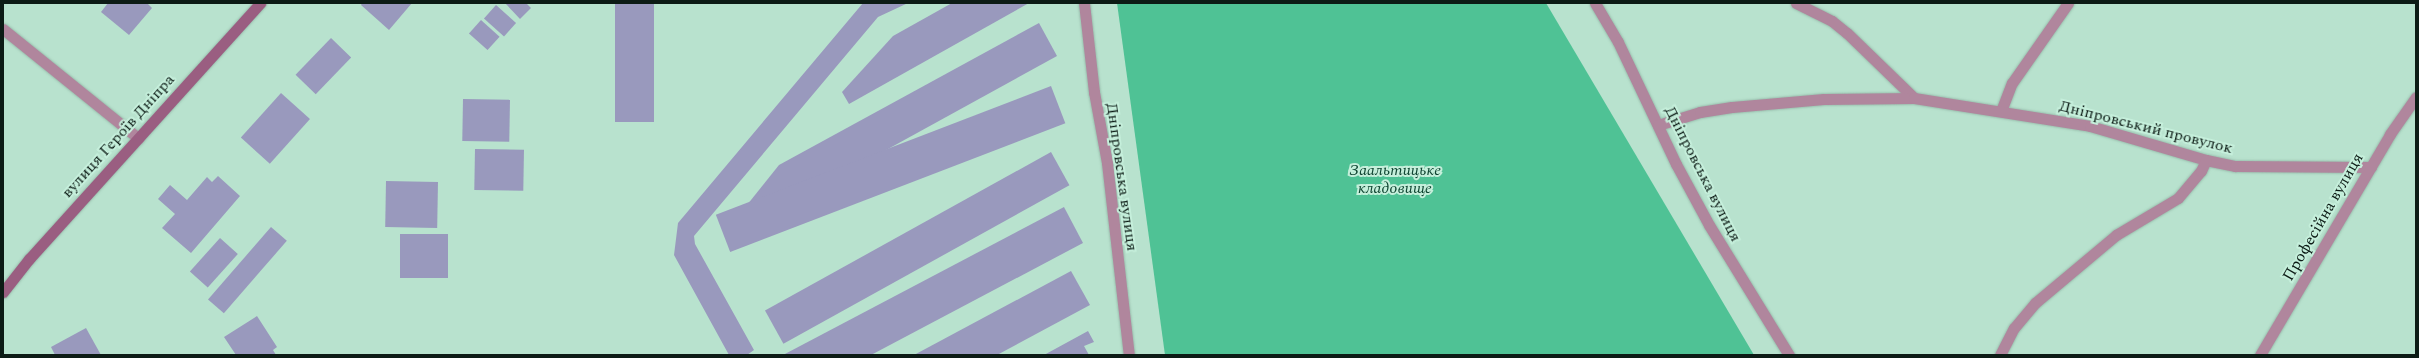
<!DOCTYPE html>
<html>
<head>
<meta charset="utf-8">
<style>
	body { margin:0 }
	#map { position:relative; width:2419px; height:358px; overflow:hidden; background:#b8e2ce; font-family:Spectral,serif }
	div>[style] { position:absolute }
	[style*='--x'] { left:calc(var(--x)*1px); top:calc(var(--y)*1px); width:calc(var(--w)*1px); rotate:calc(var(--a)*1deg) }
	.green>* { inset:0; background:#4fc295 }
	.building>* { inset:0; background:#9999bd; transform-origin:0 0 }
	.roads { filter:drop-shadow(0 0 1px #99bead) drop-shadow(0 0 1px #99bead) }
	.minor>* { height:11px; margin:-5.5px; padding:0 5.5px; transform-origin:5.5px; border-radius:5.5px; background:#b0869d }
	.secondary>* { height:11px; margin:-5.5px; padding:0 5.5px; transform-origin:5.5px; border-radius:5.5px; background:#9a5e81 }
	span { translate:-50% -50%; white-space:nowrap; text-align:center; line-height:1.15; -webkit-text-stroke:4px #c5efdb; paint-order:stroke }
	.street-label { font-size:16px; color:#0c1b15 }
	.park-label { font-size:16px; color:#0f4532; font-style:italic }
	.frame { position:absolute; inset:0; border:4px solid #0c1b15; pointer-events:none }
</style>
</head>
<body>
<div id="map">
	<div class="green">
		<div style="clip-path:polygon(1117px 3px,1546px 3px,1754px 355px,1165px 355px)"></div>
	</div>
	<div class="building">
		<div style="clip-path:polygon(108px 3px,147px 3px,152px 8px,129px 35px,101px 12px)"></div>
		<div style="clip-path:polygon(362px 3px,412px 3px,389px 30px,361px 5px)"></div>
		<div style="clip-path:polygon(505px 3px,526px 3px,531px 8px,520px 19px)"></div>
		<div style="left:615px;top:3px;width:39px;height:119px"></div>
		<div style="clip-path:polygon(863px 3px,908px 3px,878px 17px,694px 236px,695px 244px,754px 350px,747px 355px,729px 355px,674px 255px,678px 223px)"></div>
		<div style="clip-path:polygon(952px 3px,1029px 3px,849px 104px,842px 92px,893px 36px)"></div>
		<div style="left:496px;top:5px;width:27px;height:18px;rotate:42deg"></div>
		<div style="left:481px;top:20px;width:25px;height:18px;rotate:42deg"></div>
		<div style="clip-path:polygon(1039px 23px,1057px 56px,746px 227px,739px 215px,779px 165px)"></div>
		<div style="left:331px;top:38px;width:28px;height:51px;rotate:44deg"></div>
		<div style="left:1051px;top:86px;width:40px;height:359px;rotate:69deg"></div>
		<div style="left:281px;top:93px;width:39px;height:60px;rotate:42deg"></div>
		<div style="left:463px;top:99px;width:47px;height:42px;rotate:1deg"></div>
		<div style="left:475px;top:149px;width:49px;height:41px;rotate:1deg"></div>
		<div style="left:1051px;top:152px;width:38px;height:327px;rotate:61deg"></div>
		<div style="clip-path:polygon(218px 176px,240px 196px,191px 253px,162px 228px,175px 214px,158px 199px,170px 185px,187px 200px,207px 177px,212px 182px)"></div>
		<div style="left:386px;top:181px;width:52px;height:46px;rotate:1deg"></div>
		<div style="clip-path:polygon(1064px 207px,1083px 243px,871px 355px,783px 355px)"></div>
		<div style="left:271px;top:227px;width:21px;height:96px;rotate:41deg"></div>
		<div style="left:400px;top:234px;width:48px;height:44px"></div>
		<div style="left:220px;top:238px;width:24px;height:45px;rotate:42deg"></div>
		<div style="clip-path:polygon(1071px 271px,1090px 305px,997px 355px,914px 355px)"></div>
		<div style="clip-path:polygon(257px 316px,277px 347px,273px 350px,276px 355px,236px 355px,224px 337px)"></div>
		<div style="clip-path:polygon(86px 328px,101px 355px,55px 355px,51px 347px)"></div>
		<div style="clip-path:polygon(1088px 331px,1094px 342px,1084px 346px,1089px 355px,1044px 355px)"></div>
	</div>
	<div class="roads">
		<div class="minor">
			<div style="--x:1084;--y:3;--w:90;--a:83.6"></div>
			<div style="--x:1094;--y:92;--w:72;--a:79.6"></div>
			<div style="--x:1107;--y:163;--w:193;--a:83.5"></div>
			<div style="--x:1595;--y:3;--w:45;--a:59.5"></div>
			<div style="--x:1618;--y:42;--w:135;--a:64.6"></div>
			<div style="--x:1676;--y:164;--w:69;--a:61.6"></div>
			<div style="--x:1709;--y:225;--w:153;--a:58.4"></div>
			<div style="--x:1796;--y:3;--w:40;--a:26.6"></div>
			<div style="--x:1832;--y:21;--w:19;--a:39"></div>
			<div style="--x:1847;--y:33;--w:93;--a:44.1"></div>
			<div style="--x:3;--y:29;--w:174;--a:38.9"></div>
			<div style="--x:2001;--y:111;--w:30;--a:-69"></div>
			<div style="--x:2012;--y:83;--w:98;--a:-55"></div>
			<div style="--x:1658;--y:125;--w:44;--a:-17.2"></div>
			<div style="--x:1700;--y:112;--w:32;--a:-9"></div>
			<div style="--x:1732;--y:107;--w:92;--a:-5"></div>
			<div style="--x:1824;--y:99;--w:90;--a:-0.6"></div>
			<div style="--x:1914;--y:98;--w:178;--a:9"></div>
			<div style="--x:2090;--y:126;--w:121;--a:16.3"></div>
			<div style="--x:2206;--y:160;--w:30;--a:12"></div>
			<div style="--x:2235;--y:166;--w:136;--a:0.4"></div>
			<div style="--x:2000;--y:355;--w:30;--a:-63"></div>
			<div style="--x:2014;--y:328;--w:33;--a:-50"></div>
			<div style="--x:2035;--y:303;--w:106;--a:-40"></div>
			<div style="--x:2116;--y:235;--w:72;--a:-30.8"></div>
			<div style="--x:2178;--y:198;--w:35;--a:-50"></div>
			<div style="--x:2201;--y:171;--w:12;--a:-66"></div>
			<div style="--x:2260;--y:355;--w:256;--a:-59.5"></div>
			<div style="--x:2390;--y:134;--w:45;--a:-54.9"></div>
		</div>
		<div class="secondary">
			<div style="--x:3;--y:292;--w:42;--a:-51.8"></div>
			<div style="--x:29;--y:259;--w:345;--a:-47.9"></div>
		</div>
	</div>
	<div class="street-label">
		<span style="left:2146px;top:127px;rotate:14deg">Дніпровський провулок</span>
		<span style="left:118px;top:136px;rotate:-48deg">вулиця Героїв Дніпра</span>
		<span style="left:1703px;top:174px;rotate:63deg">Дніпровська вулиця</span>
		<span style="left:1122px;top:177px;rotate:82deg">Дніпровська вулиця</span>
		<span style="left:2323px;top:217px;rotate:-60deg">Професійна вулиця</span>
	</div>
	<div class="park-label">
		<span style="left:1395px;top:179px">Заальтицьке<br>кладовище</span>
	</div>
	<div class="frame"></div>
</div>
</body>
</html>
